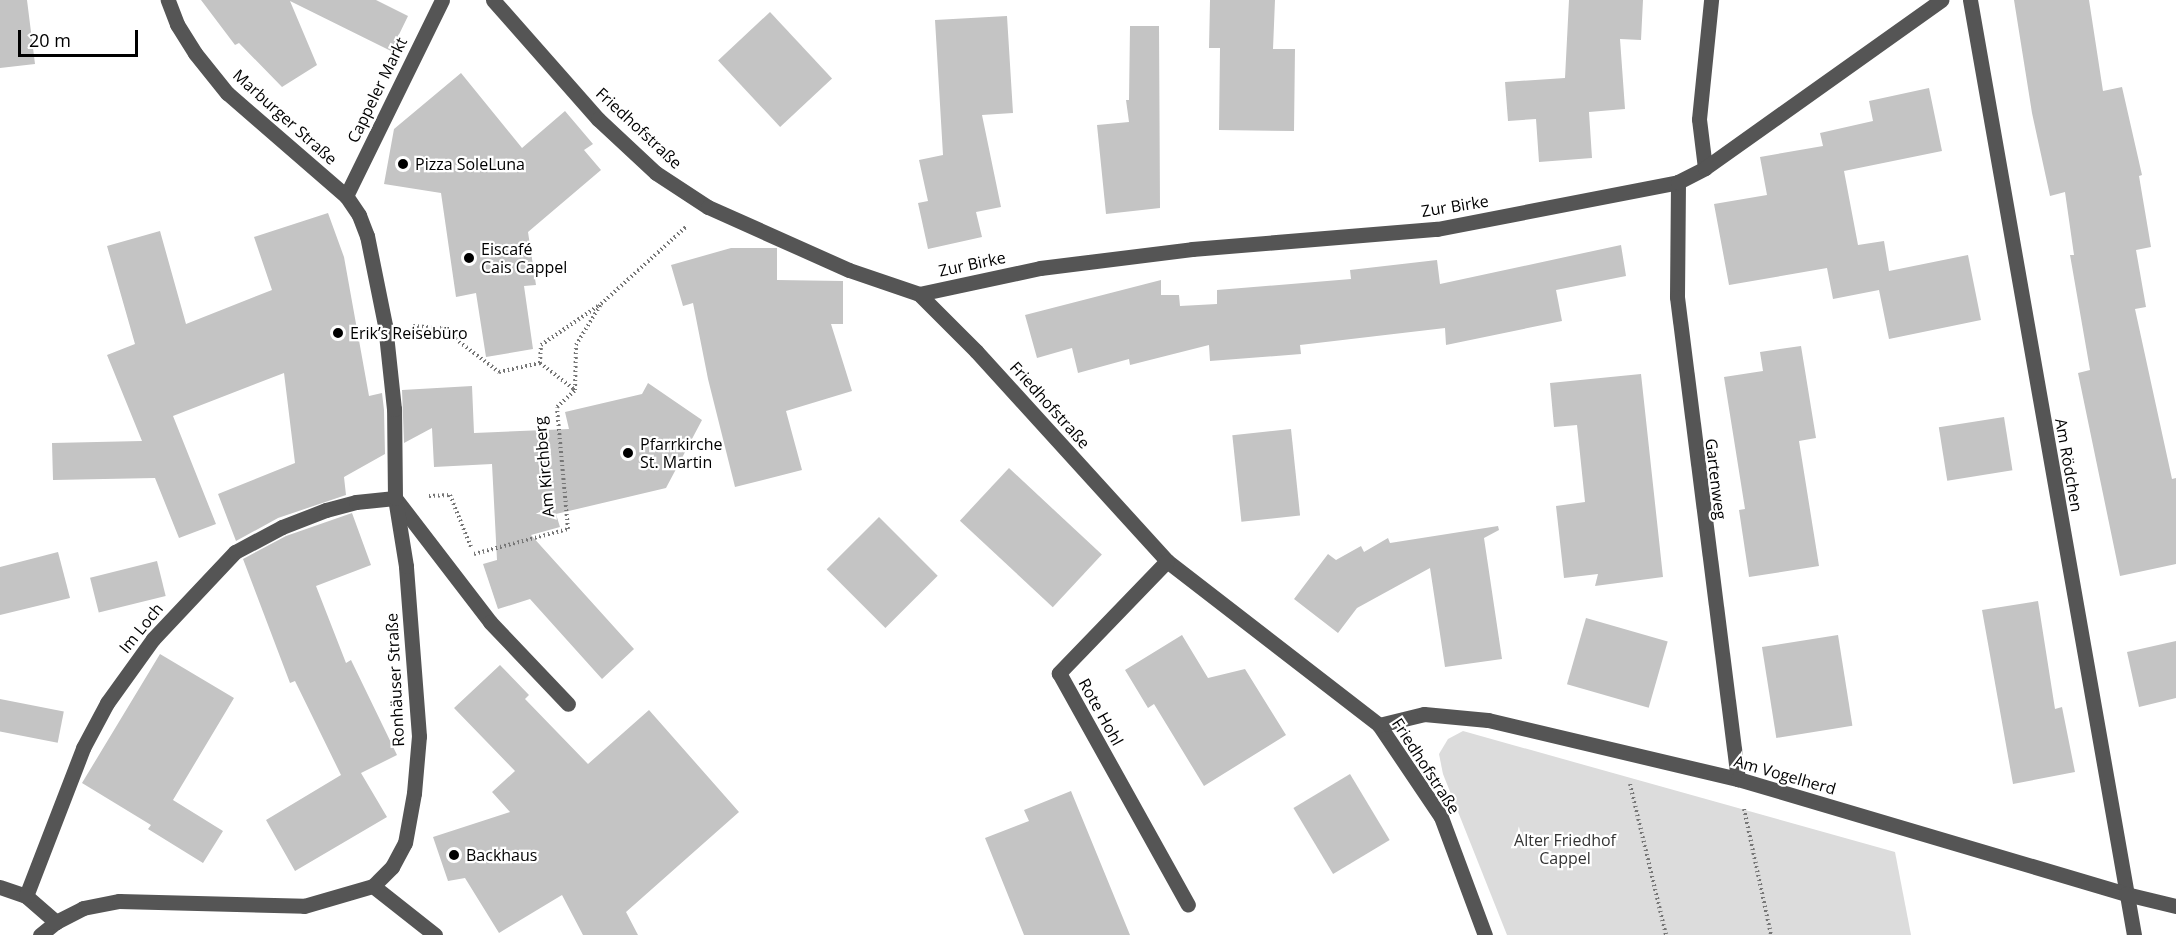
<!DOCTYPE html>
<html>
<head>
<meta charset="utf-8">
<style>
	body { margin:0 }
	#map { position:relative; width:2176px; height:935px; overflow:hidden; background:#fff; font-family:"Open Sans",sans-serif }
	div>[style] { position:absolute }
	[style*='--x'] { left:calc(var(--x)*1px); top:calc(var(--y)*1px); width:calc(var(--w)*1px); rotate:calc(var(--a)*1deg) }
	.green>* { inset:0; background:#dcdcdc }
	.building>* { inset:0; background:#c4c4c4; transform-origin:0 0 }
	.path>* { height:4px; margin-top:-2px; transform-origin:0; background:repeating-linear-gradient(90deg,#777 0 1.5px,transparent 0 4.5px) }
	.minor>* { height:15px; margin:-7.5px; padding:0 7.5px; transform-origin:7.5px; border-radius:7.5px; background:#555 }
	.dots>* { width:16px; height:16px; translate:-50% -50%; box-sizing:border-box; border:3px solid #fff; border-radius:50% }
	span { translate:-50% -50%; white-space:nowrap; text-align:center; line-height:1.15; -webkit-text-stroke:4.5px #fff; paint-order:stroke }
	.street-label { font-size:16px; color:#000 }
	.poi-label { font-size:16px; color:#000 }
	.left { translate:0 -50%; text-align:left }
	.park-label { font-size:16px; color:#333 }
	.scale { position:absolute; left:18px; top:30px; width:120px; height:27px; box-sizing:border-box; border:3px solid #000; border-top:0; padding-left:8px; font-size:18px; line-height:21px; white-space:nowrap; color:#000; -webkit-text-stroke:4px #fff; paint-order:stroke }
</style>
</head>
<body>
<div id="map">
	<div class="green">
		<div style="clip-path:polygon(1463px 731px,1895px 852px,1911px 935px,1507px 935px,1443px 774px,1439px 754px,1448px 739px)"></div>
	</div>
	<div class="building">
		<div style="clip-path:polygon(0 0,27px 0,35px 64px,0 68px)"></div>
		<div style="clip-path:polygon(201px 0,376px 0,408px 16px,391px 51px,290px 1px,317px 65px,282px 87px,239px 43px,235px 45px)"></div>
		<div style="clip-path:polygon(1210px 0,1275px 0,1273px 49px,1295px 49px,1294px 131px,1219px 130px,1220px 48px,1209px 48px)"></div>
		<div style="clip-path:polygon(1569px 0,1643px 0,1641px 40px,1620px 39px,1625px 109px,1589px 112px,1592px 158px,1539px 162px,1536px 119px,1508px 121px,1505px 82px,1565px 78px)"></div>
		<div style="clip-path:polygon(2014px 0,2089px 0,2103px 91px,2122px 87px,2142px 175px,2139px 176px,2151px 247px,2136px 250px,2146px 307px,2135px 309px,2172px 479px,2176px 478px,2176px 564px,2120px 576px,2078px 373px,2090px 370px,2070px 255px,2074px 255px,2065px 192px,2050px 196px,2032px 113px)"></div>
		<div style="left:770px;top:12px;width:91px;height:71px;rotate:47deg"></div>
		<div style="clip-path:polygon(1007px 16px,1013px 113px,982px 115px,1001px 207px,976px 212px,982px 237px,928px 249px,918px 203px,928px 201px,919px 160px,943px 155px,935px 20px)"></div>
		<div style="clip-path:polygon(1130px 26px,1159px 26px,1160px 208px,1106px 214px,1097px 125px,1129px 122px,1126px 100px,1129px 100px)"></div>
		<div style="clip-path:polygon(461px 73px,522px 148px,565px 111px,593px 144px,584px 150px,601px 170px,528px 232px,536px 285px,524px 286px,533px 349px,486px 357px,476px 293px,456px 297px,441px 193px,384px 184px,394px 129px)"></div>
		<div style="clip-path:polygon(1929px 88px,1942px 151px,1844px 171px,1858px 245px,1884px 241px,1889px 271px,1968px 255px,1981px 320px,1889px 339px,1879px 290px,1833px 299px,1827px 268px,1729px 285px,1714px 204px,1767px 195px,1760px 157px,1823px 146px,1820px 133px,1873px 121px,1869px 101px)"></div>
		<div style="clip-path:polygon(328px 213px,344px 257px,369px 396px,382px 393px,384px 410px,385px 454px,344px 477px,346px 495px,278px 518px,236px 541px,218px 494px,295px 463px,284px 373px,173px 416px,216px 524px,179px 538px,155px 478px,53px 480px,52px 443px,142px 441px,107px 355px,135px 344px,107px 246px,160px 231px,186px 324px,272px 290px,254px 237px)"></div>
		<div style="clip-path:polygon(1621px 245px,1626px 276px,1556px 290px,1562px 321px,1446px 345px,1445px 328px,1300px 345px,1301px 354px,1210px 361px,1209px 345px,1130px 365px,1129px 359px,1078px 373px,1072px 348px,1037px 358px,1025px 315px,1161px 280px,1161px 295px,1179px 295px,1180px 306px,1217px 304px,1217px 290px,1351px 279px,1350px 270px,1437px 260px,1440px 284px)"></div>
		<div style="clip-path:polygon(731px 248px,777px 248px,777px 280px,843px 281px,843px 324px,831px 324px,852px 391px,786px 411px,802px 470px,735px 487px,708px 379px,693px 303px,683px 306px,671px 265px)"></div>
		<div style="clip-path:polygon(1801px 346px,1816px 438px,1799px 441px,1819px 566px,1749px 577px,1739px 510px,1745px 509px,1724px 377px,1763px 371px,1760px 352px)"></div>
		<div style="clip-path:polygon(1641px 374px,1663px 577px,1595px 586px,1598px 574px,1564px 578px,1556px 506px,1585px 502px,1577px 425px,1554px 427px,1550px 383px)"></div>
		<div style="clip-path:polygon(648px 383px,702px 420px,666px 488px,556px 514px,560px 527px,531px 535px,634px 649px,602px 679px,530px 599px,498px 609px,483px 564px,497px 560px,492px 464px,434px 467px,432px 428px,404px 443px,402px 390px,472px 386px,474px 433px,569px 429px,565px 412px,642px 394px)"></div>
		<div style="left:2004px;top:417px;width:54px;height:66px;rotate:81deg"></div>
		<div style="left:1291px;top:429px;width:87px;height:59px;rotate:84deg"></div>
		<div style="left:1009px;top:468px;width:127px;height:72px;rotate:43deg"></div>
		<div style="clip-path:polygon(352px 513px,371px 565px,316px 586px,346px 663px,351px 660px,397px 755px,361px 773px,387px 817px,295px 871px,266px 820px,341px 775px,295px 681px,290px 683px,243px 559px,286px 536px)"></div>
		<div style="left:879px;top:517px;width:83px;height:74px;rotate:45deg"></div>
		<div style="clip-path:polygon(1498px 526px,1499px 530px,1484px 538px,1502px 659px,1445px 667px,1430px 568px,1357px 608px,1338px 633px,1294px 599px,1328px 554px,1336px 560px,1361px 546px,1364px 552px,1388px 538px,1390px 543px)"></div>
		<div style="clip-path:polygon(58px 552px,70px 598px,0 615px,0 567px)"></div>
		<div style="left:157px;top:561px;width:36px;height:69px;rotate:76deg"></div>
		<div style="clip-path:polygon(2038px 601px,2055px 709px,2062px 707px,2075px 772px,2013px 784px,1982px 610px)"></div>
		<div style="left:1586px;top:618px;width:85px;height:69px;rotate:16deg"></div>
		<div style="clip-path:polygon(1182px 635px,1208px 678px,1245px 669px,1286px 735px,1204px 786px,1154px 704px,1148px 708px,1125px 670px)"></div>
		<div style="left:1838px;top:635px;width:92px;height:77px;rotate:81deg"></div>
		<div style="clip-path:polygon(2176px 641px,2176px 698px,2139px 707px,2127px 652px)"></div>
		<div style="clip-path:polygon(160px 654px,234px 698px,173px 800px,223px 831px,203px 863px,148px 829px,151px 825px,82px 783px)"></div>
		<div style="clip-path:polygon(500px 665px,529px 695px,525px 699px,588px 764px,649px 710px,739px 812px,626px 912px,638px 935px,583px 935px,562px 895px,499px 933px,465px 878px,448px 881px,433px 837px,510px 812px,492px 792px,515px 771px,454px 708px)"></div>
		<div style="left:0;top:699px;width:65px;height:32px;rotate:11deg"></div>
		<div style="left:1350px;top:774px;width:77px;height:66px;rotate:59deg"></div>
		<div style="clip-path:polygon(1071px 791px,1130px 935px,1024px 935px,985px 838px,1029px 821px,1024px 810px)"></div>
	</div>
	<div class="path">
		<div style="--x:413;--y:326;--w:28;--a:4"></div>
		<div style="--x:441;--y:328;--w:73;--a:37.2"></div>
		<div style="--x:499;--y:372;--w:42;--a:-12.4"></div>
		<div style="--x:540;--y:363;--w:44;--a:37.6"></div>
		<div style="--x:540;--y:363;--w:18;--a:-87"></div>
		<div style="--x:541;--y:345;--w:69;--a:-34.4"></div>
		<div style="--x:575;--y:390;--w:45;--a:-88.7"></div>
		<div style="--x:576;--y:345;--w:48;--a:-58.6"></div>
		<div style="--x:601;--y:304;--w:116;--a:-42.2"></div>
		<div style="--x:429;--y:496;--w:21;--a:-3"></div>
		<div style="--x:450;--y:495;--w:56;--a:68"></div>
		<div style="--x:474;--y:554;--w:97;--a:-14.9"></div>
		<div style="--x:568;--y:529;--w:122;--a:-95.2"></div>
		<div style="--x:557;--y:407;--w:25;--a:-43"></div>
		<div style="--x:1630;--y:784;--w:155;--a:76.6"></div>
		<div style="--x:1744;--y:809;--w:129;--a:77.9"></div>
	</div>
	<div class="minor">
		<div style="--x:493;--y:0;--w:159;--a:48.6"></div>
		<div style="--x:598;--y:119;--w:79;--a:43"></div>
		<div style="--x:656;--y:173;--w:62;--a:33.2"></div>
		<div style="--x:708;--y:207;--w:154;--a:24.1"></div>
		<div style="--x:849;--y:270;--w:74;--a:18.9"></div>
		<div style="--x:919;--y:294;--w:81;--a:45"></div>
		<div style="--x:976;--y:351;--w:284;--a:47.7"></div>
		<div style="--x:1167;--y:561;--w:268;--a:37.7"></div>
		<div style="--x:1379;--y:725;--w:111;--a:56"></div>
		<div style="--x:1441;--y:817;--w:126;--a:69.6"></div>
		<div style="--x:1970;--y:0;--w:949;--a:80.05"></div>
		<div style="--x:1705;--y:168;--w:49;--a:-97"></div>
		<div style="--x:1699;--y:119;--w:120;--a:-84.2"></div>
		<div style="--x:1678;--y:182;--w:115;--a:90.5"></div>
		<div style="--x:1677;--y:297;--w:486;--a:82.8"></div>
		<div style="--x:346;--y:196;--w:218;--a:-63.9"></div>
		<div style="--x:919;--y:294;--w:124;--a:-12.1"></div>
		<div style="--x:1040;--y:268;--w:153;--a:-7.1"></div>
		<div style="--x:1192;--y:249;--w:246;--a:-4.7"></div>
		<div style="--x:1437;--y:229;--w:246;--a:-11"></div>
		<div style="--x:1678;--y:182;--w:30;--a:-27"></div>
		<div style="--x:1705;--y:168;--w:290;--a:-35.4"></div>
		<div style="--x:1167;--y:561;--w:156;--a:134"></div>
		<div style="--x:1059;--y:673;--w:265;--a:60.9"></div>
		<div style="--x:1379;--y:725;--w:46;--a:-13.7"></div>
		<div style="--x:1424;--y:714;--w:64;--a:5.4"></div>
		<div style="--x:1488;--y:720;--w:257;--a:13.3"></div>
		<div style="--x:1738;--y:779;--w:405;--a:16.5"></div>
		<div style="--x:2126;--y:894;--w:51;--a:13.5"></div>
		<div style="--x:373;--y:886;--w:79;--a:38.3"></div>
		<div style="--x:0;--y:887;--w:28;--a:19"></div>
		<div style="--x:26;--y:896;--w:40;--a:41"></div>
		<div style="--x:26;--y:896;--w:159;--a:-68.9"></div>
		<div style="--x:83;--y:748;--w:51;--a:-61.9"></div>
		<div style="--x:107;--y:703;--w:79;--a:-54.3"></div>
		<div style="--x:153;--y:639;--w:120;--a:-46.7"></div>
		<div style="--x:235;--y:552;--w:53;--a:-28"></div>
		<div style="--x:282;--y:527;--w:47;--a:-21.1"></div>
		<div style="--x:326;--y:510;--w:31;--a:-15"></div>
		<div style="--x:356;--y:502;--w:39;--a:-6"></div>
		<div style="--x:395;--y:498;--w:156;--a:52.5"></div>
		<div style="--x:490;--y:622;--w:113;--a:46.4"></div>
		<div style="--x:40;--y:935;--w:21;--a:-39"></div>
		<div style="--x:56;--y:922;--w:30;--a:-27"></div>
		<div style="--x:83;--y:908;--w:37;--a:-11"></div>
		<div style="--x:119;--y:901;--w:185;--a:1.5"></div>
		<div style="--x:304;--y:906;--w:72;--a:-16.2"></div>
		<div style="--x:373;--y:886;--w:27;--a:-45"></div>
		<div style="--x:392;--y:867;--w:27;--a:-62"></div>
		<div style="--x:405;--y:843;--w:51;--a:-79.8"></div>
		<div style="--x:414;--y:793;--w:57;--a:-85"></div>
		<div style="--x:419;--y:736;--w:170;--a:-94.4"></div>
		<div style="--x:406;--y:566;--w:69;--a:-99.2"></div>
		<div style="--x:395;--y:498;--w:89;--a:-90.6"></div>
		<div style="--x:394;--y:409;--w:84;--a:-96.1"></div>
		<div style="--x:385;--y:325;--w:91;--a:-101.4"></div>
		<div style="--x:367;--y:236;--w:22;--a:-111"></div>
		<div style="--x:359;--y:215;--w:23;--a:-124"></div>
		<div style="--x:346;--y:196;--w:157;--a:-139.1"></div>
		<div style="--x:227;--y:93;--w:51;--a:-128.7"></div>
		<div style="--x:195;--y:53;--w:34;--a:-122"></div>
		<div style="--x:177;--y:24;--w:26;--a:-111"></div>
	</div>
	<div class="dots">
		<div style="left:403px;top:164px;background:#000"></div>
		<div style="left:469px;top:258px;background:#000"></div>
		<div style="left:338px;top:333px;background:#000"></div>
		<div style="left:628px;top:453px;background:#000"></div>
		<div style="left:454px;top:855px;background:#000"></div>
	</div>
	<div class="street-label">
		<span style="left:377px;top:90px;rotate:-64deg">Cappeler Markt</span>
		<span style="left:285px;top:117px;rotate:42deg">Marburger Straße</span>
		<span style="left:639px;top:128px;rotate:43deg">Friedhofstraße</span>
		<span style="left:1455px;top:206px;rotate:-9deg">Zur Birke</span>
		<span style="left:972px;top:264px;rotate:-12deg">Zur Birke</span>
		<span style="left:1050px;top:405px;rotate:48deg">Friedhofstraße</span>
		<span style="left:2069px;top:465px;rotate:80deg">Am Rödchen</span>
		<span style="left:544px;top:467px;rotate:-95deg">Am Kirchberg</span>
		<span style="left:1716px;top:479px;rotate:83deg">Gartenweg</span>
		<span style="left:141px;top:628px;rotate:-51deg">Im Loch</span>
		<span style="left:395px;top:680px;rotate:-93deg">Ronhäuser Straße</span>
		<span style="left:1101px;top:712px;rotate:61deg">Rote Hohl</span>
		<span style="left:1426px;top:766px;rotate:57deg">Friedhofstraße</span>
		<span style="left:1785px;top:775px;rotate:16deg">Am Vogelherd</span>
	</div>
	<div class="poi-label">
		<span class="left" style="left:415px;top:164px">Pizza SoleLuna</span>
		<span class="left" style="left:481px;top:258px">Eiscafé<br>Cais Cappel</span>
		<span class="left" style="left:350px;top:333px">Erik’s Reisebüro</span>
		<span class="left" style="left:640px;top:453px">Pfarrkirche<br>St. Martin</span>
		<span class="left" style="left:466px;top:855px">Backhaus</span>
	</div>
	<div class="park-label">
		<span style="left:1565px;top:849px">Alter Friedhof<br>Cappel</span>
	</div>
	<div class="scale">20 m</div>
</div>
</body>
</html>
